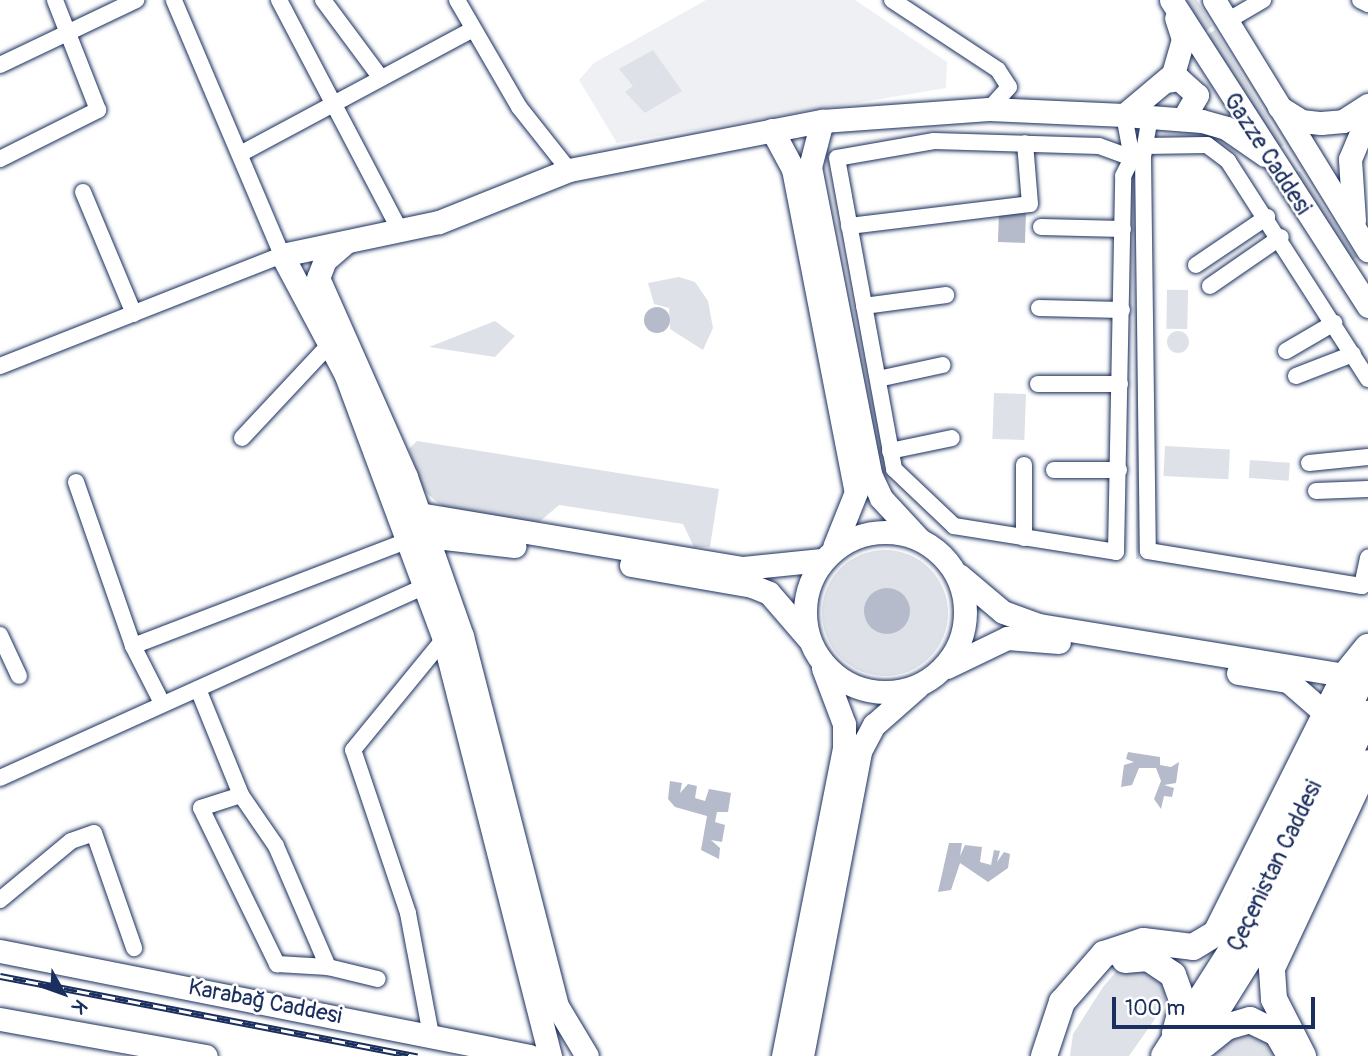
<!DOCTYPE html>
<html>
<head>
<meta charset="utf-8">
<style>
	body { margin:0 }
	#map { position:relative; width:1368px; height:1056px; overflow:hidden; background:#fff; font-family:Pangolin,sans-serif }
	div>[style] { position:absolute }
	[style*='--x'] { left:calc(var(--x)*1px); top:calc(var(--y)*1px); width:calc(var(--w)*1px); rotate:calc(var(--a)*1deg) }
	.built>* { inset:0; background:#eff0f4 }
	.green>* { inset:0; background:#dee1e7; transform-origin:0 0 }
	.round { border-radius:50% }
	.water>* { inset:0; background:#b5bbca; transform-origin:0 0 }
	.roads { filter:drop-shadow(0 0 2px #1b2f5e) drop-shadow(0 0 2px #1b2f5e) }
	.minor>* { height:16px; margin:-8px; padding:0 8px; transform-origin:8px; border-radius:8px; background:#fff }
	.secondary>* { height:23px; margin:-11.5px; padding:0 11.5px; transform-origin:11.5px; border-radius:11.5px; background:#fff }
	.secondary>.ring { margin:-11.5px; padding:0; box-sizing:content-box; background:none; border:23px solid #fff; border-radius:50% }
	.primary>* { height:26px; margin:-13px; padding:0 13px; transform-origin:13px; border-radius:13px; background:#fff }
	.rail>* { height:7px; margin-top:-3.5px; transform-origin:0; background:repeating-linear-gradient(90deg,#fff 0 13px,#1b2f5e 0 26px); box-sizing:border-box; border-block:2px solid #1b2f5e }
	span { translate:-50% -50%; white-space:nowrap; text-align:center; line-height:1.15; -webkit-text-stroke:5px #fff; paint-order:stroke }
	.street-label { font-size:23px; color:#1b2f5e }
	.north { position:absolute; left:28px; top:958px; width:70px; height:70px; -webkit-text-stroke:5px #fff; paint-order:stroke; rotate:130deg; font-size:19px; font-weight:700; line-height:28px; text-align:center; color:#1b2f5e }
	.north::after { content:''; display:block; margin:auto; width:24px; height:32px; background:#1b2f5e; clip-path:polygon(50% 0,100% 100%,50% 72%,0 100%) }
	.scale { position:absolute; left:1112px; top:997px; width:203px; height:32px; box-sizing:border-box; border:4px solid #1b2f5e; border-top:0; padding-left:9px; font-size:21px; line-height:24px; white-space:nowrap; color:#1b2f5e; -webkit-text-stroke:5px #fff; paint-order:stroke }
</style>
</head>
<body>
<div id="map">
	<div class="built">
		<div style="clip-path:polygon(706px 0,855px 0,947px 62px,946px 88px,617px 143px,579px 80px,594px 63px)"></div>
	</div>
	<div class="green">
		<div style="clip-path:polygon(1186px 0,1197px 0,1212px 26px,1205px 32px)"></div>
		<div style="left:1215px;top:30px;width:134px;height:9px;rotate:59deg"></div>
		<div style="clip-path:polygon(653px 50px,682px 91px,645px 113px,625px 92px,633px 86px,619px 69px)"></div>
		<div style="left:1136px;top:159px;width:3px;height:400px"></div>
		<div style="clip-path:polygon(1294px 170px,1301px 172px,1357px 257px,1350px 261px)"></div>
		<div style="clip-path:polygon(679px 277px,695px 282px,708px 301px,713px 328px,703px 350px,670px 329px,669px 308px,654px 304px,648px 283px)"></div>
		<div style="left:1188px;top:290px;width:39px;height:21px;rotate:91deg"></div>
		<div style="clip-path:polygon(495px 321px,515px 336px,495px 357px,429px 347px)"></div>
		<div class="round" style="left:1167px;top:331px;width:22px;height:22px"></div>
		<div style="left:994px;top:393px;width:32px;height:46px;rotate:2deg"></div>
		<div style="clip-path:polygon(417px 441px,719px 489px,710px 547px,694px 547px,683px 524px,559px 505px,537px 524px,442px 506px,423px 490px,409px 449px)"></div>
		<div style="left:1165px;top:446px;width:65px;height:30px;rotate:3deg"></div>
		<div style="left:1250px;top:460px;width:40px;height:18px;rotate:4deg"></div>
		<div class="round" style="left:822px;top:550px;width:126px;height:126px"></div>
		<div style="clip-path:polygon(1145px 963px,1163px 977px,1166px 1003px,1129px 1056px,1070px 1056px,1073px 1034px,1103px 987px,1122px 965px)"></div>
		<div style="clip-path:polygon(1250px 1018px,1285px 1056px,1208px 1056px)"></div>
	</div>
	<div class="water">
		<div style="left:999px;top:212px;width:27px;height:30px;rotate:2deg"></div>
		<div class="round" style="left:644px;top:307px;width:26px;height:26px"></div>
		<div class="round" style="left:864px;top:588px;width:46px;height:46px"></div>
		<div style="clip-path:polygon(1128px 752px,1160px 757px,1160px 765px,1171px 767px,1179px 762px,1176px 783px,1164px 785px,1174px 788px,1172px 797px,1164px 796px,1161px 809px,1154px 799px,1161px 781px,1156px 768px,1139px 768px,1132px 785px,1121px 787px,1124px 765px,1134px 762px,1126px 759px)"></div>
		<div style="clip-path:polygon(670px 781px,682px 783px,680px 793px,688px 784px,697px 786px,695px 798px,705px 801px,709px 789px,731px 793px,728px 812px,717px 812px,715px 822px,725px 825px,722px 842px,711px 840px,720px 848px,719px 859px,701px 850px,707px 816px,675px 807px,668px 799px)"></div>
		<div style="clip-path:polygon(949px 843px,962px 843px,960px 856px,965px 845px,982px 847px,980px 862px,991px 865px,994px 850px,1000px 851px,997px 862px,1004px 852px,1010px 854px,1008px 868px,988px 882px,960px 863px,951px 890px,938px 892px)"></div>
	</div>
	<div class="roads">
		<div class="minor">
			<div style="--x:279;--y:0;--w:260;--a:62.3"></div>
			<div style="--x:323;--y:0;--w:97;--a:53.4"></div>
			<div style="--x:457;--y:0;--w:124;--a:59.9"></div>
			<div style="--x:519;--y:107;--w:80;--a:51.6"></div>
			<div style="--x:892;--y:0;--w:127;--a:33.4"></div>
			<div style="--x:998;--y:70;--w:20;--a:57"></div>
			<div style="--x:1009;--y:87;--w:30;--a:132"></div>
			<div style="--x:1360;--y:0;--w:9;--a:27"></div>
			<div style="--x:1227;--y:21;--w:42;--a:-30.3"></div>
			<div style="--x:0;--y:65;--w:151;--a:-25.5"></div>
			<div style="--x:1124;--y:115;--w:44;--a:79.5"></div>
			<div style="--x:1132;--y:158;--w:35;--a:-160"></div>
			<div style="--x:1099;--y:146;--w:165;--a:-178.3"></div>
			<div style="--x:934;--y:141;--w:98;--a:170.1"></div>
			<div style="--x:837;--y:158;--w:316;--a:79.6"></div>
			<div style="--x:894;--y:469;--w:83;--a:43.5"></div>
			<div style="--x:954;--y:526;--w:164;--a:9.1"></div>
			<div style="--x:1116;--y:552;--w:376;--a:-88.9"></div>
			<div style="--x:1123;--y:176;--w:20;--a:-63"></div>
			<div style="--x:1150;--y:117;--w:40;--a:100"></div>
			<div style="--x:1143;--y:156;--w:395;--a:89.3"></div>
			<div style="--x:1148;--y:551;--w:217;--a:9.3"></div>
			<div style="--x:1362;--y:586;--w:29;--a:-78"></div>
			<div style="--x:1145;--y:146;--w:62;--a:-0.9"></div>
			<div style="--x:1207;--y:145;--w:26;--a:37"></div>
			<div style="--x:1228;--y:161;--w:259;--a:57.3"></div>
			<div style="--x:242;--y:153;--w:262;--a:-28.2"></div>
			<div style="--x:0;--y:159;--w:110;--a:-26.6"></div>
			<div style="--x:98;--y:110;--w:118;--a:-111.4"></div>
			<div style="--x:83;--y:192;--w:132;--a:67.3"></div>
			<div style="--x:849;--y:226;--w:182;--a:-6.9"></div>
			<div style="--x:1030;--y:204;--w:61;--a:-94.7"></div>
			<div style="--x:1041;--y:227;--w:82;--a:1.4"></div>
			<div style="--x:1196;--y:265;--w:86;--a:-34.1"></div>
			<div style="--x:1210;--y:286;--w:86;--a:-34.6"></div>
			<div style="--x:864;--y:306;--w:83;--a:-7.6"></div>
			<div style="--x:1039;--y:308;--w:83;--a:1.4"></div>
			<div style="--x:1286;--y:351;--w:56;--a:-30.3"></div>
			<div style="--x:0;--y:366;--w:303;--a:-21.5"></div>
			<div style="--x:282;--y:255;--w:277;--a:-113"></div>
			<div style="--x:1296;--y:376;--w:61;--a:-21.1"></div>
			<div style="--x:878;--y:379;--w:66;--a:-12.2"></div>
			<div style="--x:1038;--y:384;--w:82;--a:0"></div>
			<div style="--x:242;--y:438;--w:127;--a:-46.9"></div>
			<div style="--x:890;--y:451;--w:63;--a:-11.8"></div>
			<div style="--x:1309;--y:463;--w:59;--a:-5.8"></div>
			<div style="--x:1024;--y:465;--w:73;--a:90"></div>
			<div style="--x:1054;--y:470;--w:65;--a:0"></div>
			<div style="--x:76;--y:482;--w:174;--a:70.8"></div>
			<div style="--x:133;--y:646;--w:64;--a:63"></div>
			<div style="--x:1316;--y:491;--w:52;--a:-2.2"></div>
			<div style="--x:0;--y:635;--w:45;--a:65.1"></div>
			<div style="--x:133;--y:646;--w:302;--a:-21"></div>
			<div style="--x:198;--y:689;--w:114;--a:67.9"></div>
			<div style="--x:241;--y:795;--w:62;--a:55.5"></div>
			<div style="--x:276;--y:846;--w:132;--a:66.7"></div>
			<div style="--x:0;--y:778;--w:466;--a:-24.3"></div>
			<div style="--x:241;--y:795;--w:42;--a:162"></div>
			<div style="--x:201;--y:808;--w:174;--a:64"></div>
			<div style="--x:277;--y:964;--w:51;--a:3.4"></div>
			<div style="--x:328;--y:967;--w:51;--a:13.5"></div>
			<div style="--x:0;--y:900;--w:92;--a:-39.7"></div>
			<div style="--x:71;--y:841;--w:24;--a:-19"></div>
			<div style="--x:94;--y:833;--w:122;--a:70.8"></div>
			<div style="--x:431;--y:1035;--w:124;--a:-100.7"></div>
			<div style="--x:408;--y:913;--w:172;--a:-108.6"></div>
			<div style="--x:353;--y:750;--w:144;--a:-50.7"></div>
		</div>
		<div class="secondary">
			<div style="--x:1171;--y:0;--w:364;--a:57.2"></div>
			<div style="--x:1214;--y:0;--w:294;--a:58.4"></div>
			<div style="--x:1167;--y:81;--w:12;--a:-9"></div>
			<div style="--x:1179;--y:79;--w:24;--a:42"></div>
			<div style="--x:1197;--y:95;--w:28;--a:120"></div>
			<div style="--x:1279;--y:107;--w:26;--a:32"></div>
			<div style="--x:1301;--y:121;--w:20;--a:6"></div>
			<div style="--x:1321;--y:123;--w:22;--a:-5"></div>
			<div style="--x:1343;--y:121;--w:30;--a:-33"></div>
			<div style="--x:1124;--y:115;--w:64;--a:-39.9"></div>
			<div style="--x:1173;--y:74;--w:36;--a:-74"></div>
			<div style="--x:1183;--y:39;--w:22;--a:-108"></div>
			<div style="--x:822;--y:121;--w:48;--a:104.6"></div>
			<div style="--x:810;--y:167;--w:313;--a:78.9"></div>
			<div style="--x:870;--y:474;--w:26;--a:65"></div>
			<div style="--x:881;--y:498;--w:54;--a:47.2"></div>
			<div style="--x:772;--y:130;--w:44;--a:61.7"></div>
			<div style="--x:793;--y:169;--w:329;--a:79"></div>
			<div style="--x:856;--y:492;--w:59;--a:111.8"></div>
			<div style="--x:1354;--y:220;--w:61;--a:-93.8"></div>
			<div style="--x:1350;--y:159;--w:47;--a:-67.3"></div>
			<div style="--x:346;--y:242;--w:28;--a:139"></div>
			<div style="--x:325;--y:260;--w:19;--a:111"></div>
			<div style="--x:318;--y:278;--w:218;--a:66.1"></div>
			<div style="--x:406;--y:477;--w:169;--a:70.6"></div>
			<div style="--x:462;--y:636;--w:382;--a:75.6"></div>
			<div style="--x:557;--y:1006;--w:58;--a:59"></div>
			<div style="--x:419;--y:514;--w:328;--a:9.5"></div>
			<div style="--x:743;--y:568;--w:79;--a:-5.8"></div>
			<div class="ring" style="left:805px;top:532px;width:137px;height:137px"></div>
			<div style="--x:427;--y:536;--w:88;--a:6.6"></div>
			<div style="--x:631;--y:565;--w:123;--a:9.8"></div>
			<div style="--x:752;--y:586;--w:18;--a:22"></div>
			<div style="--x:769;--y:593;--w:60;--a:49.1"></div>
			<div style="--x:959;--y:575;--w:57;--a:40.1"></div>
			<div style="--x:1003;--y:612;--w:38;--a:20"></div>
			<div style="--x:1039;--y:625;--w:310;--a:9.3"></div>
			<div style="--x:947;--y:667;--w:67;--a:-25.8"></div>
			<div style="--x:1007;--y:638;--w:52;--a:4.4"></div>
			<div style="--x:1238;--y:673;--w:51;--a:9.1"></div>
			<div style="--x:1288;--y:681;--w:50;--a:41"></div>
			<div style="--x:0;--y:951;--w:540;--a:11.21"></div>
			<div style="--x:0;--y:1019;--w:209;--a:10.2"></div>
			<div style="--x:550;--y:1056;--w:430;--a:-104.3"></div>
			<div style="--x:444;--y:639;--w:282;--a:-110.4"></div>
			<div style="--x:346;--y:375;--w:136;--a:-118.1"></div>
			<div style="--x:282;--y:255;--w:160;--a:-11.9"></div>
			<div style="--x:439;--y:222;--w:140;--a:-21.8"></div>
			<div style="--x:569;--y:170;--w:258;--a:-11"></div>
			<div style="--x:822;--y:121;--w:167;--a:-4.1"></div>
			<div style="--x:989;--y:109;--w:135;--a:2.5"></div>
			<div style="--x:1124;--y:115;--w:78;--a:4.4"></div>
			<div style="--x:1202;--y:121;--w:25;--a:16"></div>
			<div style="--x:1226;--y:128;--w:47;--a:34.7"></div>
			<div style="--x:783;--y:1056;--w:313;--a:-78.8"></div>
			<div style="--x:844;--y:749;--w:25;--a:-90"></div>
			<div style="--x:844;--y:724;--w:60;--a:-110.6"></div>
			<div style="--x:802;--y:1056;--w:310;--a:-79.2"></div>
			<div style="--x:860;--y:751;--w:30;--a:-62"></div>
			<div style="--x:874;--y:725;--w:56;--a:-41.4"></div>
		</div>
		<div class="primary">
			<div style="--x:1125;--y:960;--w:23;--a:-5"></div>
			<div style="--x:1148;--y:958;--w:30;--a:34"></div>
			<div style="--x:1173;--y:975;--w:30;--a:70"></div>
			<div style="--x:1183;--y:1003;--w:31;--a:105"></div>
			<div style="--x:1204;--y:1045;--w:28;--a:-39"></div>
			<div style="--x:1226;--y:1027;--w:25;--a:-16"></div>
			<div style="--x:1250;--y:1020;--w:30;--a:26"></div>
			<div style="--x:1277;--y:1033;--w:24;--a:60"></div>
			<div style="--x:1044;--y:1056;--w:57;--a:-71.6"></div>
			<div style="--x:1062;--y:1002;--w:64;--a:-48.8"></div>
			<div style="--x:1104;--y:954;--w:41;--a:-18.4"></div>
			<div style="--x:1143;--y:941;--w:50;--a:6.8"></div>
			<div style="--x:1193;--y:947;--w:27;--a:-31"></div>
			<div style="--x:1216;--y:933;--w:288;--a:-63.4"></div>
			<div style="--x:1345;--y:675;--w:36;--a:-51"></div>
			<div style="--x:1164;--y:1056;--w:167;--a:-57.4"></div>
			<div style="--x:1254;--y:915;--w:275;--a:-65.5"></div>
			<div style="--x:1188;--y:1056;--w:152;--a:-57.9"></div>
			<div style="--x:1269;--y:927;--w:235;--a:-65.1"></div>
			<div style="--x:1303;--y:1056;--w:64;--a:-117"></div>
			<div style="--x:1274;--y:999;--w:31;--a:-94"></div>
			<div style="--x:1272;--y:968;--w:226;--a:-64.9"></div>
		</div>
	</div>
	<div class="rail">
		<div style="--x:0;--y:976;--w:425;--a:10.9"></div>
	</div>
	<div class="street-label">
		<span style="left:1267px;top:154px;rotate:57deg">Gazze Caddesi</span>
		<span style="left:1275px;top:866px;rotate:-64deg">Çeçenistan Caddesi</span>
		<span style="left:265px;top:1002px;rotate:11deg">Karabağ Caddesi</span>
	</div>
	<div class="north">K</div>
	<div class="scale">100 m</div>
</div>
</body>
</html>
